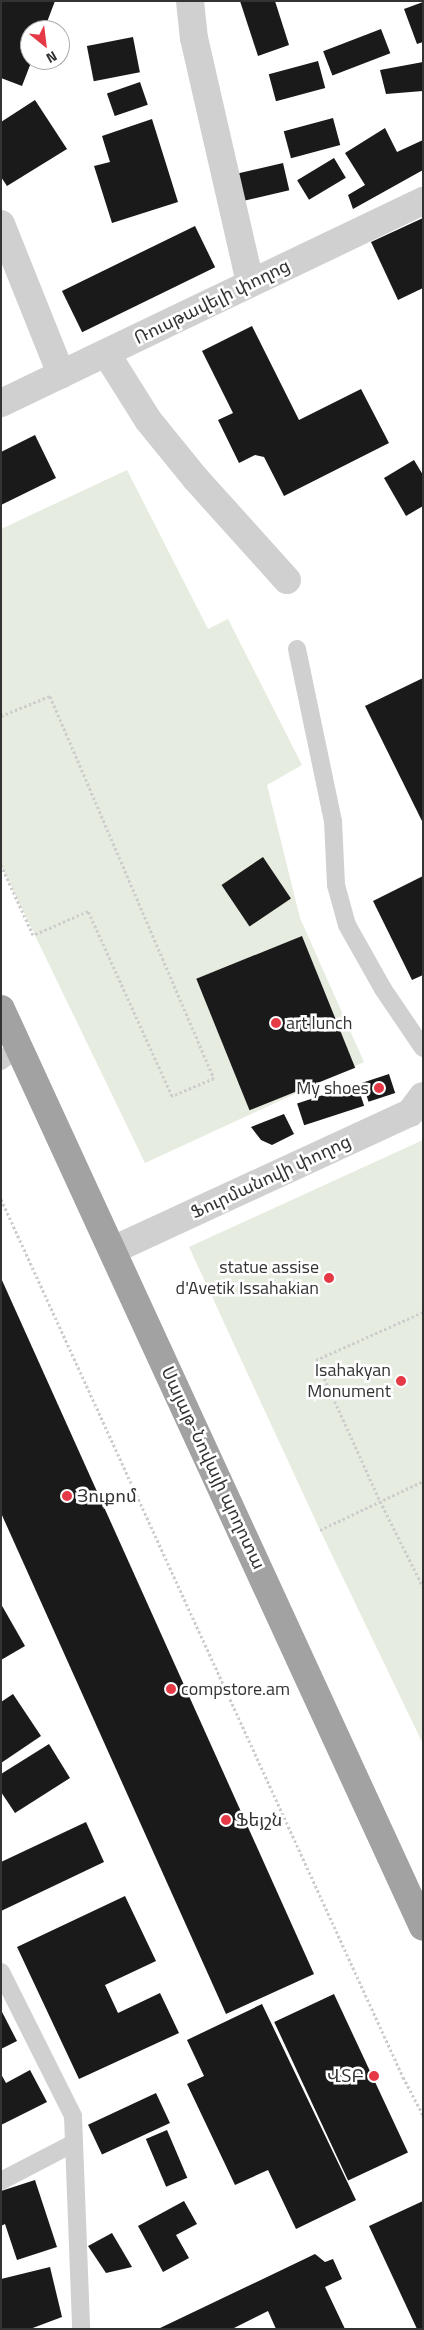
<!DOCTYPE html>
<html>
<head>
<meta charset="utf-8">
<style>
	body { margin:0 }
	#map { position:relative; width:424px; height:2330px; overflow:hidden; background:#fff; font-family:"Titillium Web","Noto Sans Armenian",sans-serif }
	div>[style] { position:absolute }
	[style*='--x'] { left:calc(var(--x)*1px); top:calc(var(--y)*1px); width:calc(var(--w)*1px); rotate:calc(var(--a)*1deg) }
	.green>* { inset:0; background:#e6ecdf }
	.building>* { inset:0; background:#1a1a1a; transform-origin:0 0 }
	.path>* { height:3px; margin-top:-1.5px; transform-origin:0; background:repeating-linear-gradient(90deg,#cdcdcd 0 2.5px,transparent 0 5px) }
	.service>* { height:18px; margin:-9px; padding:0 9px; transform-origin:9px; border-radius:9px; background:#d0d0d0 }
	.minor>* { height:28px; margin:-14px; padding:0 14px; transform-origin:14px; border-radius:14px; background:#d0d0d0 }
	.trunk>* { height:28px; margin:-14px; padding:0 14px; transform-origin:14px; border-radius:14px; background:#a2a2a2 }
	.dots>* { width:14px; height:14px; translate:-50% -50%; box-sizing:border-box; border:2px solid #fff; border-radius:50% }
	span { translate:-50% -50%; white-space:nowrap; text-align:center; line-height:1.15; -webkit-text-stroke:5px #fff; paint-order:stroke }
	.street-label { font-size:18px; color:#333 }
	.poi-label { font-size:18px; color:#333 }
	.left { translate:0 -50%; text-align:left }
	.right { translate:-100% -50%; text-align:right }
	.frame { position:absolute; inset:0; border:2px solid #333; pointer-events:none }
	.north { position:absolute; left:20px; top:20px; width:50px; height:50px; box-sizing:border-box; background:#fff; border:1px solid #adadad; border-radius:50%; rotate:151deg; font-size:14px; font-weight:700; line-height:20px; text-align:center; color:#333 }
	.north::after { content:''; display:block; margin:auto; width:18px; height:22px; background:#e63946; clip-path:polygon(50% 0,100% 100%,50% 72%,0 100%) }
</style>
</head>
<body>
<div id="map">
	<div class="green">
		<div style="clip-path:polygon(127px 470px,208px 629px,228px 619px,302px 765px,267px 785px,300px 918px,364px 1062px,145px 1163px,1px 865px,1px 529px)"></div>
		<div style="clip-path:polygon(423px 1140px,423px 1744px,320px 1530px,189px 1247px)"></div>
	</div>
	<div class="building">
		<div style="clip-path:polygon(1px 1px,55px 1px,44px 30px,30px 30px,30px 60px,32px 60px,22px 86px,1px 78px)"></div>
		<div style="clip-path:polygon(240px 1px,275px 1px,289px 45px,258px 56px)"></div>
		<div style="clip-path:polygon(423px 2px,423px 42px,417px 44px,404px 9px)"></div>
		<div style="left:381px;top:29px;width:26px;height:62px;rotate:69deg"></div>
		<div style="left:133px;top:37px;width:36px;height:47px;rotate:79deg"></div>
		<div style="left:318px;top:61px;width:28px;height:51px;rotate:75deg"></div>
		<div style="clip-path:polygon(423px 62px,423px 91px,386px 94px,380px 70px)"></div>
		<div style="left:140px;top:82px;width:24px;height:35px;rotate:71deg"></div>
		<div style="clip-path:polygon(35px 100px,67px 149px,7px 186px,1px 177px,1px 122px)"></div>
		<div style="left:333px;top:118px;width:28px;height:51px;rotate:75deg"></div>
		<div style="clip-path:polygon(152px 119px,178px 202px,112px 223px,94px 166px,110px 162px,102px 136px)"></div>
		<div style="clip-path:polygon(385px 128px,397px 152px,423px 140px,423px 170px,353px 209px,348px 195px,365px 185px,345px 153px)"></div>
		<div style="left:334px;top:158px;width:23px;height:43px;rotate:59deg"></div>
		<div style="left:283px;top:163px;width:28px;height:51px;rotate:77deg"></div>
		<div style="clip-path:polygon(423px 218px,423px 288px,398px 300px,371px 242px)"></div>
		<div style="left:195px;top:226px;width:46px;height:148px;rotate:64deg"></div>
		<div style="clip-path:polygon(252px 326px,299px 420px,361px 389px,389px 443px,284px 496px,264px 457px,255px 455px,239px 463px,218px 420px,233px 413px,202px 351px)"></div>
		<div style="clip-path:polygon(35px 435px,56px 478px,1px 505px,1px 452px)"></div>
		<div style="clip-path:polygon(414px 460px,423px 475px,423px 506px,406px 516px,384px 478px)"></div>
		<div style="clip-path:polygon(423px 678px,423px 823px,365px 706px)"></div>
		<div style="left:263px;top:857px;width:50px;height:50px;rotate:56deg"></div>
		<div style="clip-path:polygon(423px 876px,423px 975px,412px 980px,373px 901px)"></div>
		<div style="left:302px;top:936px;width:142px;height:114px;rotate:68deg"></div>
		<div style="left:389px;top:1074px;width:20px;height:28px;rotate:72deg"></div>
		<div style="left:357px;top:1084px;width:23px;height:63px;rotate:72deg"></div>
		<div style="clip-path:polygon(284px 1114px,294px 1134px,272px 1145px,261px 1140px,251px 1127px)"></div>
		<div style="clip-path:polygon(1px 1278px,314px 1974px,226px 2014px,1px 1513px)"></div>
		<div style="clip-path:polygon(1px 1604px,25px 1646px,1px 1660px)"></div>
		<div style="clip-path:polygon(13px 1694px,41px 1736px,1px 1763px,1px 1702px)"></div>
		<div style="clip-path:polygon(49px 1744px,70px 1778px,15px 1813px,1px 1792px,1px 1774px)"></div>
		<div style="clip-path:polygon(86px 1822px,104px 1862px,1px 1911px,1px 1862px)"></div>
		<div style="clip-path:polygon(125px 1896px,156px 1961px,105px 1985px,118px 2013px,160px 1993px,179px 2033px,79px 2079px,17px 1947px)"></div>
		<div style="left:334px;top:1994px;width:175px;height:66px;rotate:65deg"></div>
		<div style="clip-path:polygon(262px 2004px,356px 2200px,296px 2229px,268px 2170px,235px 2185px,187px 2084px,204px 2076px,187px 2040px)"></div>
		<div style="clip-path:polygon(1px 2010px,17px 2041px,1px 2049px)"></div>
		<div style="clip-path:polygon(30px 2070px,47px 2102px,1px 2125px,1px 2074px,6px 2083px)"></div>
		<div style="left:156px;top:2093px;width:33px;height:75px;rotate:65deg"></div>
		<div style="left:167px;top:2130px;width:52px;height:23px;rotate:67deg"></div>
		<div style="clip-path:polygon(35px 2180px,57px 2247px,17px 2260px,5px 2224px,1px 2226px,1px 2191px)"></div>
		<div style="clip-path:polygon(184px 2201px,197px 2224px,176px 2235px,189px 2258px,163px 2272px,138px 2226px)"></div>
		<div style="clip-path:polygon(423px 2201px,423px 2329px,417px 2329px,369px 2226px)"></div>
		<div style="clip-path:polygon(112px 2233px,132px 2267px,106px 2273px,88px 2246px)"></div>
		<div style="clip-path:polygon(315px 2254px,325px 2262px,333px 2259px,342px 2279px,325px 2287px,345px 2329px,276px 2329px,268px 2311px,232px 2329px,158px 2329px)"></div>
		<div style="clip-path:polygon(50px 2267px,62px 2317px,30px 2329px,1px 2329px,1px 2279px)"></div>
	</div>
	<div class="path">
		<div style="--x:1;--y:716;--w:53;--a:-22.2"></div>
		<div style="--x:50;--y:696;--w:416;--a:66.8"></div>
		<div style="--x:214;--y:1078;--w:46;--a:156.8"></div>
		<div style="--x:172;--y:1096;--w:203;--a:-114.4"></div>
		<div style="--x:88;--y:911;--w:60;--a:156.4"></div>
		<div style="--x:33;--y:935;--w:77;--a:-114.6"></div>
		<div style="--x:1;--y:1199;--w:966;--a:65.4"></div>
		<div style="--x:403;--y:2077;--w:43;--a:62.2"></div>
		<div style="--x:423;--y:1312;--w:117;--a:155.8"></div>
		<div style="--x:316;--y:1360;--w:155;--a:65.6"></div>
		<div style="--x:380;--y:1501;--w:96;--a:63.4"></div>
		<div style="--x:320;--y:1530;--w:114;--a:-25.4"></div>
	</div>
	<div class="service">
		<div style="--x:297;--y:649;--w:176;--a:78.2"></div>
		<div style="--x:333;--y:821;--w:64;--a:87.3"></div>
		<div style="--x:336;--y:885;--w:41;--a:74.6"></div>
		<div style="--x:347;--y:925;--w:73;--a:60.6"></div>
		<div style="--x:383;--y:989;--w:71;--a:55.9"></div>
		<div style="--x:1;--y:1061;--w:23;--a:-38"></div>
		<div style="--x:1;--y:1972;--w:161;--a:63.4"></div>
		<div style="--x:73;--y:2116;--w:213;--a:87.8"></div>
		<div style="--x:1;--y:2181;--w:82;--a:-27.5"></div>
	</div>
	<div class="minor">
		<div style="--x:190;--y:1;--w:37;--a:84"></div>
		<div style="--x:194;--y:38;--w:251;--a:77.1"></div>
		<div style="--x:1;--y:224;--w:162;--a:68.2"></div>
		<div style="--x:106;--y:353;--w:79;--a:57.9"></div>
		<div style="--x:148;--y:420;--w:76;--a:50.9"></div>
		<div style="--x:196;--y:479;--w:136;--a:48"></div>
		<div style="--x:1;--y:403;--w:468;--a:-25.6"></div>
		<div style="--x:113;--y:1250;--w:327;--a:-24.8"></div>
		<div style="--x:410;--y:1113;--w:21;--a:-53"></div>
	</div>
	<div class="trunk">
		<div style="--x:1;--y:1009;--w:1010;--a:65.31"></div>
	</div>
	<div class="dots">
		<div style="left:276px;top:1023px;background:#e63946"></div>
		<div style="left:379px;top:1088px;background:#e63946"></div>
		<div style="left:329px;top:1278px;background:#e63946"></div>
		<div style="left:401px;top:1381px;background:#e63946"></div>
		<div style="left:67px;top:1496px;background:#e63946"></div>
		<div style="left:171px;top:1689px;background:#e63946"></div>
		<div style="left:226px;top:1820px;background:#e63946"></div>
		<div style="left:374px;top:2076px;background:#e63946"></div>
	</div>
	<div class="street-label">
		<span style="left:212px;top:302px;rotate:-26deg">Ռուսթավելի փողոց</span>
		<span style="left:271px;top:1177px;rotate:-25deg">Ֆուրմանովի փողոց</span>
		<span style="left:213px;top:1468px;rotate:65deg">Սայաթ-Նովայի պողոտա</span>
	</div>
	<div class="poi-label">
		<span class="left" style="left:286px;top:1023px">art lunch</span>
		<span class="right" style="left:369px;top:1088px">My shoes</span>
		<span class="right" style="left:319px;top:1278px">statue assise<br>d'Avetik Issahakian</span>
		<span class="right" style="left:391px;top:1381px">Isahakyan<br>Monument</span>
		<span class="left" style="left:77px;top:1496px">Յուքոմ</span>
		<span class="left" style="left:181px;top:1689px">compstore.am</span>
		<span class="left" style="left:236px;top:1820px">Ֆեյշն</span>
		<span class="right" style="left:364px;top:2076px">ՎՏԲ</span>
	</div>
	<div class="frame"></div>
	<div class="north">N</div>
</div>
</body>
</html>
